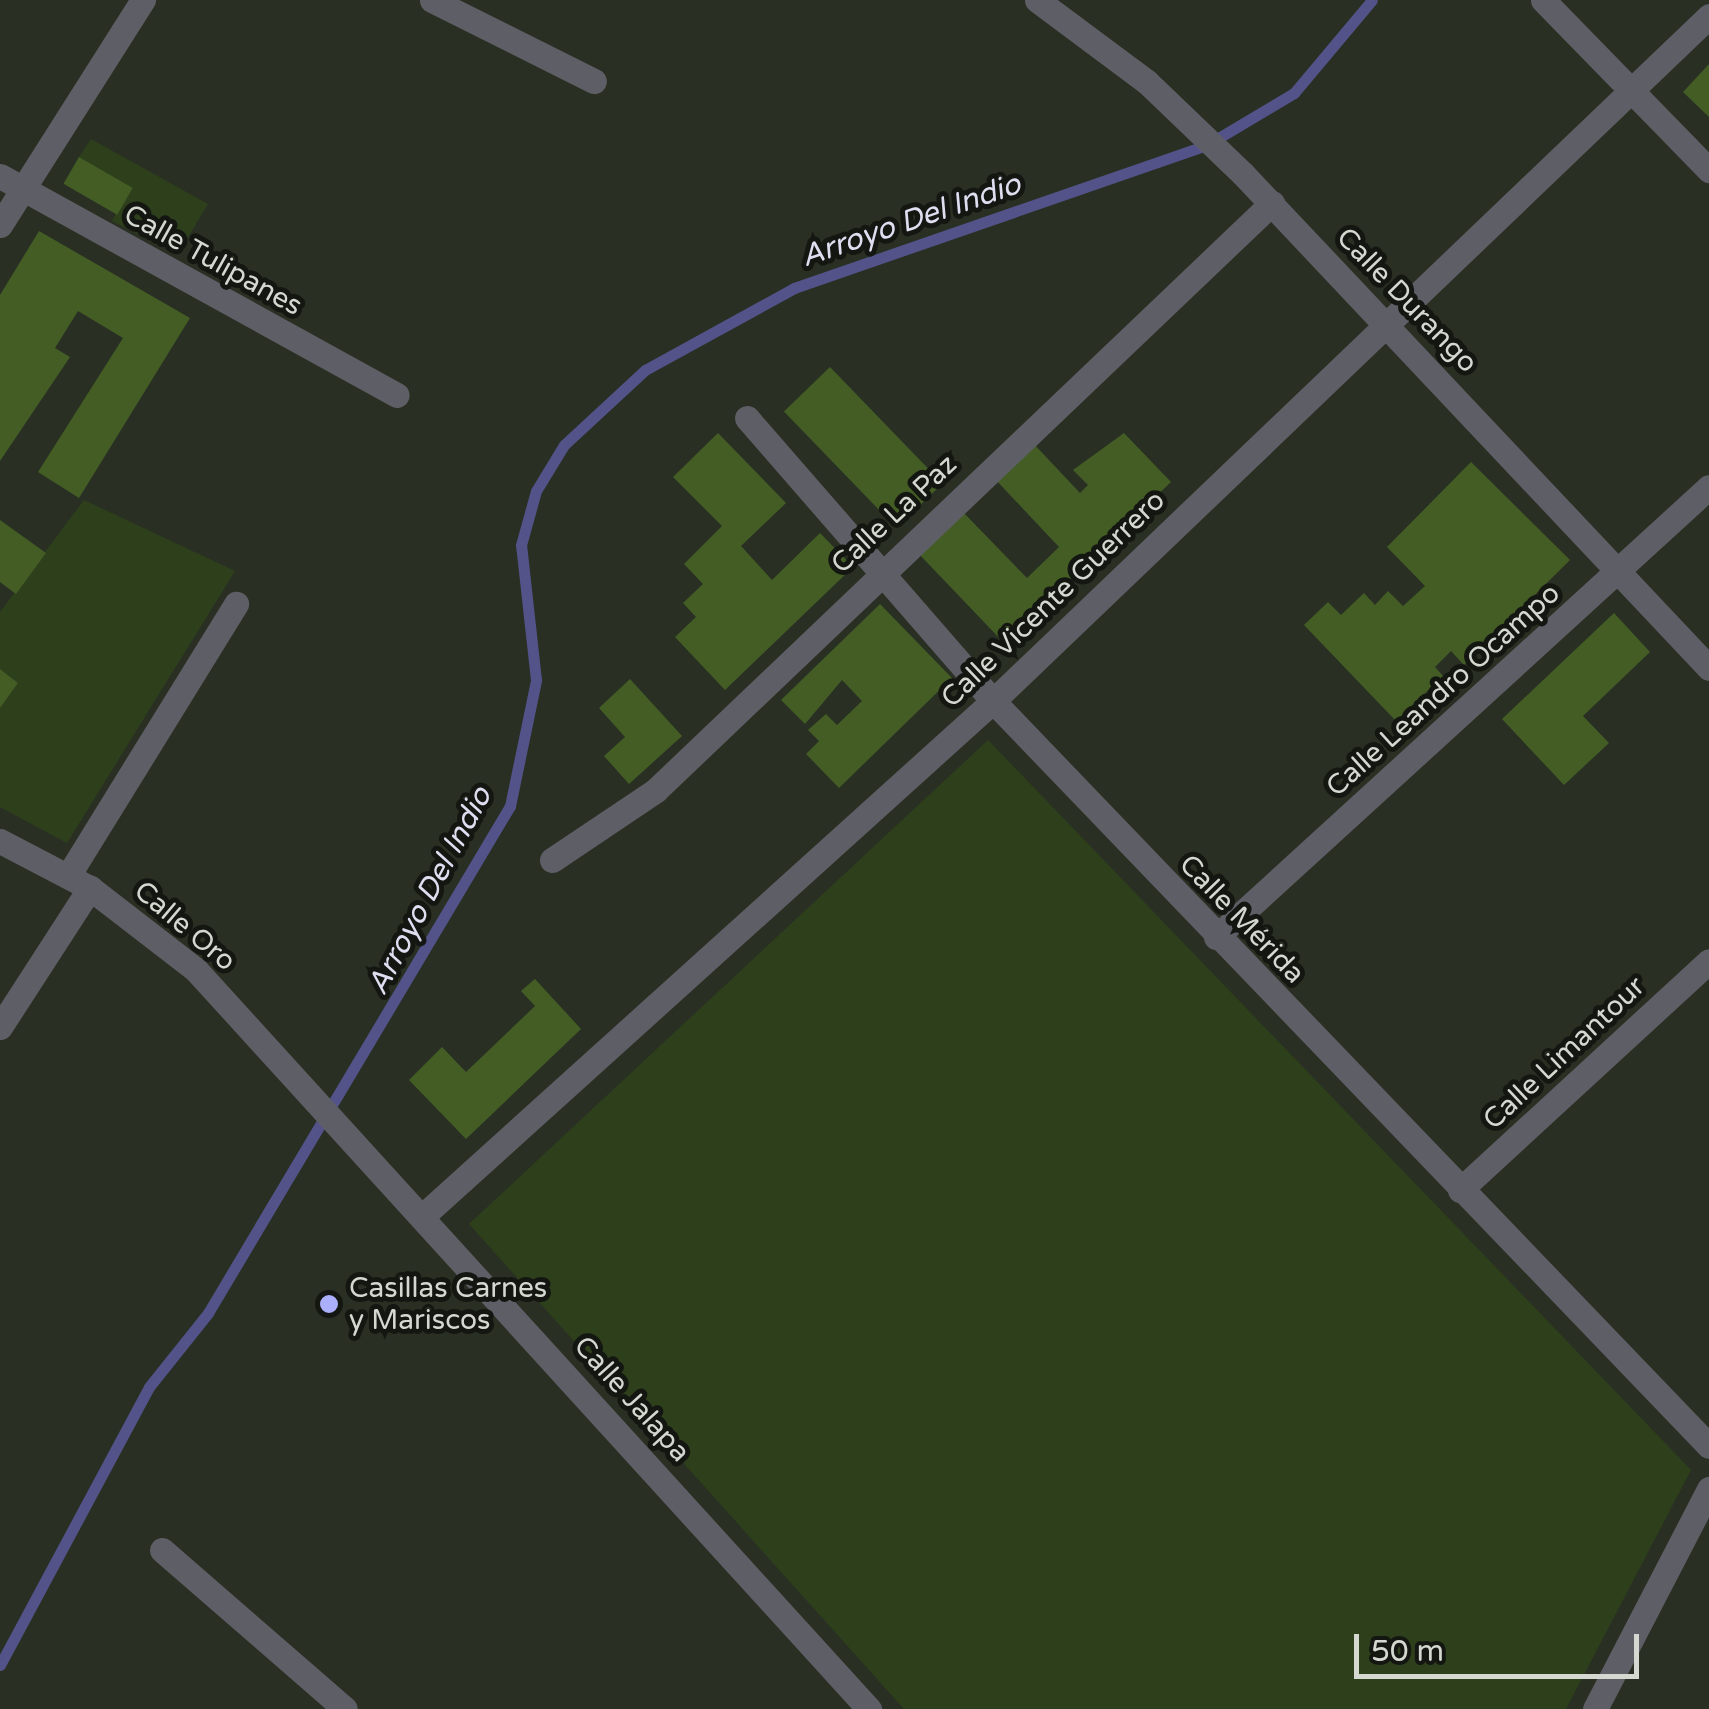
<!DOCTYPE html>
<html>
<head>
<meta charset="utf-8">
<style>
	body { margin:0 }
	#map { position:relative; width:1709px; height:1709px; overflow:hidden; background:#293023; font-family:"Varela Round",sans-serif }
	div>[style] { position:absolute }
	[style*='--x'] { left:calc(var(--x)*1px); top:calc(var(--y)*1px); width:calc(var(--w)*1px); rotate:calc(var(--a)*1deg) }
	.green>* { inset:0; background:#2e3f1c }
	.stream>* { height:11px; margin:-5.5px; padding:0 5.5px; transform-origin:5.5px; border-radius:5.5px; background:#53538a }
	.building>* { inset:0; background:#435d25; transform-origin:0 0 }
	.minor>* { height:25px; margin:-12.5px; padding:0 12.5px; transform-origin:12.5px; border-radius:12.5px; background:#5e5f66 }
	.tertiary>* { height:25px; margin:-12.5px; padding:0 12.5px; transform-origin:12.5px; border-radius:12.5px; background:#5e5f66 }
	.dots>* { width:28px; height:28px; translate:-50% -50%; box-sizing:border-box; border:5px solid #141711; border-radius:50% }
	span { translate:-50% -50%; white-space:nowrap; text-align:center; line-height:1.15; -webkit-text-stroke:10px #141711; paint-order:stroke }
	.street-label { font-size:28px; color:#d4d8d0 }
	.poi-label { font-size:28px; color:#d4d8d0 }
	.left { translate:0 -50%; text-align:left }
	.water-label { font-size:30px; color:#dddef0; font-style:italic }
	.scale { position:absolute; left:1354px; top:1634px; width:285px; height:45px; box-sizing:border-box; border:5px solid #d4d8d0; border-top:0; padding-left:12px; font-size:30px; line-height:35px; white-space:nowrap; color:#d4d8d0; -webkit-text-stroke:8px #141711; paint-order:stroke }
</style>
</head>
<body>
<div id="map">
	<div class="green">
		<div style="clip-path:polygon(91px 139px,208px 204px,178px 254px,112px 221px,116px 213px,79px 157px)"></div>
		<div style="clip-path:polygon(84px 500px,235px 571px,67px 843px,0 807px,0 708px,18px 683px,0 669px,0 612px)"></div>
		<div style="clip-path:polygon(988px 740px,1691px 1470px,1566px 1709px,904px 1709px,469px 1224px)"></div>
	</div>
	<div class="stream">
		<div style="--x:0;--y:1665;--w:315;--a:-61.8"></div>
		<div style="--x:149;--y:1387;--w:95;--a:-51.4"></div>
		<div style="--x:208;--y:1313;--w:590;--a:-59.22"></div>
		<div style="--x:510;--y:806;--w:129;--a:-78.3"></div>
		<div style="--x:536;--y:680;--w:136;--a:-96.3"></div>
		<div style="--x:521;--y:545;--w:56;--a:-74.5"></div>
		<div style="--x:536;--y:491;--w:54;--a:-58.7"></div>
		<div style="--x:564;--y:445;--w:110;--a:-42.8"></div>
		<div style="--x:645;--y:370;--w:170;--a:-28.8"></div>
		<div style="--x:794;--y:288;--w:435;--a:-19.1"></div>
		<div style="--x:1205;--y:146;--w:104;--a:-30.8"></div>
		<div style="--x:1294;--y:93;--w:121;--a:-50"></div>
	</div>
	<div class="building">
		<div style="clip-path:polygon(1709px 64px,1709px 117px,1683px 92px)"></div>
		<div style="left:79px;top:157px;width:62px;height:31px;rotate:30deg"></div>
		<div style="clip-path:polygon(39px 231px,190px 318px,79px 498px,38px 472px,123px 338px,78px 311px,55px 348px,70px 357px,0 461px,0 295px)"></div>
		<div style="left:830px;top:367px;width:162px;height:64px;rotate:46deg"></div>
		<div style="clip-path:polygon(718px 433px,786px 503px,741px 546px,772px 580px,820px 533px,853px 567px,725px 690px,675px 637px,696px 617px,683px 603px,703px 584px,684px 564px,722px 526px,673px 477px)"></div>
		<div style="clip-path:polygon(1124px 433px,1171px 482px,1004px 643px,917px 552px,961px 510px,1027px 578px,1059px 547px,994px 478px,1032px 442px,1080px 493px,1088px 485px,1073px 470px)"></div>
		<div style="clip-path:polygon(1471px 462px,1570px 560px,1464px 665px,1451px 651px,1435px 667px,1443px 676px,1396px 721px,1304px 625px,1328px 602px,1341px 615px,1364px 593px,1375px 605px,1388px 591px,1403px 606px,1425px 586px,1387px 547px)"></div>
		<div style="clip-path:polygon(0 520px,46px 553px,16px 594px,0 582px)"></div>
		<div style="clip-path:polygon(880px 604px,952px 678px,839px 788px,806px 754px,819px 741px,808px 730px,826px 714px,837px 725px,862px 701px,842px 680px,805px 724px,781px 700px)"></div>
		<div style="clip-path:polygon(1614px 613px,1650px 652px,1583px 716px,1609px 743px,1564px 785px,1502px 719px)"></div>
		<div style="clip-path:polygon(0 669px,18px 683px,0 708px)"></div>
		<div style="clip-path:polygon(630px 679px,682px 736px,629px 784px,604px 756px,625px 737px,599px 708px)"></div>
		<div style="clip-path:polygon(535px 979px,581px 1029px,466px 1139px,409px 1080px,442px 1047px,466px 1072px,535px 1006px,521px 991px)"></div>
	</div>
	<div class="minor">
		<div style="--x:432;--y:0;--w:181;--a:26.6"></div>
		<div style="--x:1037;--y:0;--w:137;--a:36.7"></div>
		<div style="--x:1147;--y:82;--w:133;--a:43.8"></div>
		<div style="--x:1243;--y:174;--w:679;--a:46.67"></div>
		<div style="--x:1543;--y:0;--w:238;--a:45.7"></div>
		<div style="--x:0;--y:176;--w:453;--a:28.9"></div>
		<div style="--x:747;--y:418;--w:375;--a:49"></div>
		<div style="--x:993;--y:701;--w:1033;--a:46.14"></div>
		<div style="--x:0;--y:841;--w:102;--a:27.6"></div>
		<div style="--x:90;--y:888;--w:134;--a:37.7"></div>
		<div style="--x:196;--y:970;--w:1000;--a:47.68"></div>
		<div style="--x:552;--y:860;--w:125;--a:-33.9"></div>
		<div style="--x:656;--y:790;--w:851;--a:-43.62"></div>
		<div style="--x:68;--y:876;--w:320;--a:-58.3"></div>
		<div style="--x:1216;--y:937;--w:667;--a:-42.39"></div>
		<div style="--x:0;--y:1027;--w:166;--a:-57.1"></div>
		<div style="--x:1460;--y:1190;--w:338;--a:-42.6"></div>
		<div style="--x:426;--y:1213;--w:764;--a:-42.08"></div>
		<div style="--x:993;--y:701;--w:991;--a:-43.73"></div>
		<div style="--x:162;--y:1550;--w:242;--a:41"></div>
		<div style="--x:1595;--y:1709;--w:248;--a:-62.6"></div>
	</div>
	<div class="tertiary">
		<div style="--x:0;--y:225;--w:267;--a:-57.6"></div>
	</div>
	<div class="dots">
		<div style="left:329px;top:1304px;background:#acaffb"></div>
	</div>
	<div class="street-label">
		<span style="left:213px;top:260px;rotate:29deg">Calle Tulipanes</span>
		<span style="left:1407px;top:300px;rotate:46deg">Calle Durango</span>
		<span style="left:894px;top:514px;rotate:-43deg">Calle La Paz</span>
		<span style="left:1053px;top:599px;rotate:-44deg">Calle Vicente Guerrero</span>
		<span style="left:1443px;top:690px;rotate:-42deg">Calle Leandro Ocampo</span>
		<span style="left:1242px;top:919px;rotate:46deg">Calle Mérida</span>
		<span style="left:185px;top:926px;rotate:40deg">Calle Oro</span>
		<span style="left:1564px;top:1053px;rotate:-43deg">Calle Limantour</span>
		<span style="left:632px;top:1399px;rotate:48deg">Calle Jalapa</span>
	</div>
	<div class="poi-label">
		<span class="left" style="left:349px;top:1304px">Casillas Carnes<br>y Mariscos</span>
	</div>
	<div class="water-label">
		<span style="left:911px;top:221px;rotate:-19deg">Arroyo Del Indio</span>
		<span style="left:430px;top:891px;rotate:-62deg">Arroyo Del Indio</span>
	</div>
	<div class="scale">50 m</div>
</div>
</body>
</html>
